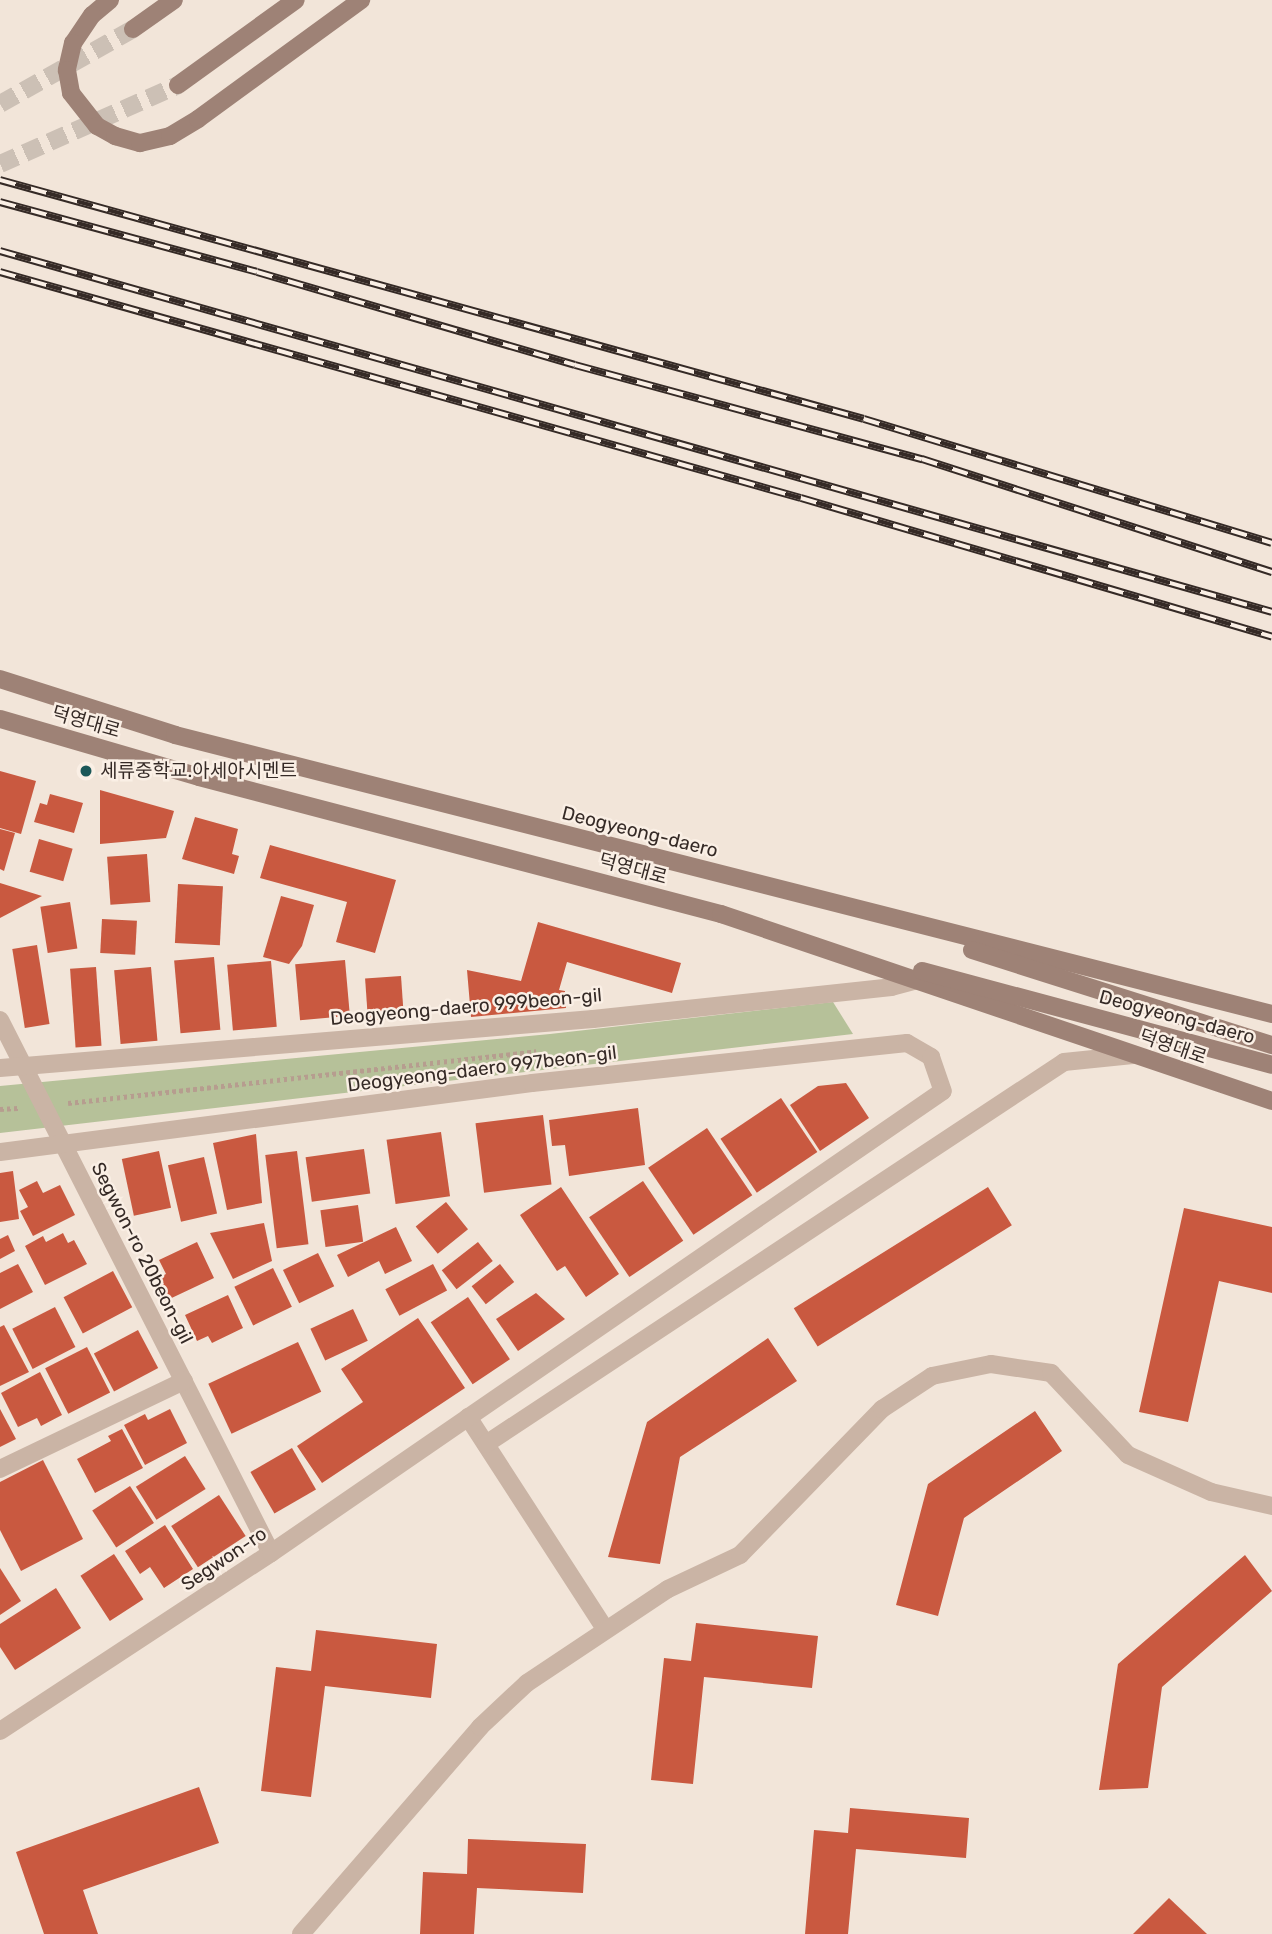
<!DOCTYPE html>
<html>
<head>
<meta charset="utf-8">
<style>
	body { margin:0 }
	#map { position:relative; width:1272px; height:1934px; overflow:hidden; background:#f2e5d9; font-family:Rubik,"Noto Sans KR",sans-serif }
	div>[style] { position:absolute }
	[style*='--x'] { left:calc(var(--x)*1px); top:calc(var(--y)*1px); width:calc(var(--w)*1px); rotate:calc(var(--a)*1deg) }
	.green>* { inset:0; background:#b6c199 }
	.building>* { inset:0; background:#c95940; transform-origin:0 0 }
	.secondary-tunnel>* { height:18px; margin-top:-9px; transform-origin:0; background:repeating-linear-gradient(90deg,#ccc0b5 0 18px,transparent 0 27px) }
	.path>* { height:4.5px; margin-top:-2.25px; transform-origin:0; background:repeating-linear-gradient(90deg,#b69d8f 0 3.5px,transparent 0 7px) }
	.service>* { height:18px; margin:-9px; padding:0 9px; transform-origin:9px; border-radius:9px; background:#cab4a5 }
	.minor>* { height:18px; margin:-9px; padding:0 9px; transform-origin:9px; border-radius:9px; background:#cab4a5 }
	.tertiary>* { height:18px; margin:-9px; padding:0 9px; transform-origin:9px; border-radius:9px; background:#cab4a5 }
	.secondary>* { height:18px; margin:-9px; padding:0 9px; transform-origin:9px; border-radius:9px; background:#9e8276 }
	.rail>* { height:8px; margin-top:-4px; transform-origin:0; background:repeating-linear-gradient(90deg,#faefe5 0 16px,#352a26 0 32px); box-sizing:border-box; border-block:2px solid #352a26 }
	.dots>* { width:19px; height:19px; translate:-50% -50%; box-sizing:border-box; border:4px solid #faefe5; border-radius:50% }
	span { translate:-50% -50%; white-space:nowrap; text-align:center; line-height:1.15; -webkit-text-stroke:5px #faefe5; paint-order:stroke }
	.street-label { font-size:19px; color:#352a26 }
	.poi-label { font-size:19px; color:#352a26 }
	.left { translate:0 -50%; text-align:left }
</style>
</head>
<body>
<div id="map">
	<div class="green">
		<div style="clip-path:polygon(833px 1002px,853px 1034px,0 1133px,0 1086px,550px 1034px)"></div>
	</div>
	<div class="building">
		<div style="clip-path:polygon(0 771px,36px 781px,21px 834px,0 828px)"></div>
		<div style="clip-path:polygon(100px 790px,174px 811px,166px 838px,100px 844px)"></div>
		<div style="clip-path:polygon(50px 794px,83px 803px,74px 833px,34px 822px,40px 803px,47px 805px)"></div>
		<div style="clip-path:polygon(195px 817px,238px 829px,232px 854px,239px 856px,234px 874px,182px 859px)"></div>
		<div style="clip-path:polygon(0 829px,15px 833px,4px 871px,0 869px)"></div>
		<div style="left:39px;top:839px;width:35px;height:34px;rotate:16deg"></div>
		<div style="clip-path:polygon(270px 845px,396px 880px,375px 953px,336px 942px,347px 902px,260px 878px)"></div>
		<div style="left:147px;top:854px;width:48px;height:40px;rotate:86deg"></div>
		<div style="clip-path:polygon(0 883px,42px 896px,0 918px)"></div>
		<div style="left:178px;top:884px;width:45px;height:59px;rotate:3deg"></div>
		<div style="clip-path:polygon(281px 896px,314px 905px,302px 946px,289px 964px,263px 957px)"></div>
		<div style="left:70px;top:902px;width:47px;height:30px;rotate:81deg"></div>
		<div style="left:102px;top:919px;width:35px;height:34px;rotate:3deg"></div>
		<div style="clip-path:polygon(538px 922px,681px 963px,672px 993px,567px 962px,559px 990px,565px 991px,566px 1008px,471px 1017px,467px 970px,521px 981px)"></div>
		<div style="left:37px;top:945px;width:80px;height:25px;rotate:81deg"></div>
		<div style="left:214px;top:957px;width:73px;height:40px;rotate:85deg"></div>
		<div style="left:345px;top:960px;width:56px;height:50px;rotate:85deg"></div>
		<div style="left:271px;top:961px;width:66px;height:44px;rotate:85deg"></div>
		<div style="left:96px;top:967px;width:79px;height:26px;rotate:86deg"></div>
		<div style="left:151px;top:967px;width:74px;height:37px;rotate:85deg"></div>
		<div style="left:401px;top:976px;width:42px;height:36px;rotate:86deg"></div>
		<div style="clip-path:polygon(846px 1083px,869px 1118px,820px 1151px,790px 1105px,818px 1086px)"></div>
		<div style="left:781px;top:1098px;width:65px;height:73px;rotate:56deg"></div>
		<div style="clip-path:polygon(638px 1108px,645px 1165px,569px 1176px,565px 1145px,552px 1146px,549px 1120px)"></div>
		<div style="left:543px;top:1115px;width:70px;height:68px;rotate:83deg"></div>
		<div style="left:707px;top:1128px;width:81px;height:71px;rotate:56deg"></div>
		<div style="left:441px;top:1132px;width:65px;height:55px;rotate:82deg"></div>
		<div style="clip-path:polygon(256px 1134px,262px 1203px,227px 1210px,213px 1143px)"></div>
		<div style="left:364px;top:1149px;width:45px;height:59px;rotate:82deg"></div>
		<div style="left:159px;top:1151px;width:58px;height:38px;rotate:78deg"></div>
		<div style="left:297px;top:1151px;width:94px;height:32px;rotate:83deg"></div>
		<div style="left:204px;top:1157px;width:58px;height:37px;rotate:77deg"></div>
		<div style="clip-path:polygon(13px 1171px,19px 1219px,0 1222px,0 1173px)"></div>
		<div style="clip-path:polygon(37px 1181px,43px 1193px,60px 1185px,75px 1215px,33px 1236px,20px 1211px,28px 1207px,19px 1190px)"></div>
		<div style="left:643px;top:1181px;width:72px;height:65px;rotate:56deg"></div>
		<div style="clip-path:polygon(561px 1187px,619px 1274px,586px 1297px,565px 1266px,557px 1271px,520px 1215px)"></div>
		<div style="left:988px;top:1187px;width:45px;height:229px;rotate:58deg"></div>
		<div style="left:446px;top:1202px;width:35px;height:39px;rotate:51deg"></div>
		<div style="left:358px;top:1205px;width:37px;height:38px;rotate:82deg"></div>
		<div style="clip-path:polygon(1184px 1208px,1272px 1227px,1272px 1293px,1219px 1281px,1188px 1422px,1139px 1412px)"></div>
		<div style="clip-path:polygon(264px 1223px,272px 1261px,233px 1279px,210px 1233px)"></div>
		<div style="clip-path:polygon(396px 1227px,412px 1261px,385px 1274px,379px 1261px,348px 1277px,337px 1255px)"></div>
		<div style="clip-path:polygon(63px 1233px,68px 1243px,74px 1240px,87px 1264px,45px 1285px,25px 1246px,43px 1236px,46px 1242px)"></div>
		<div style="clip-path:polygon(8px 1235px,15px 1251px,0 1259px,0 1239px)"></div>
		<div style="clip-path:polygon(197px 1242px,214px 1278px,161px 1303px,154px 1289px,164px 1284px,160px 1277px,166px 1274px,159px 1260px)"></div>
		<div style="left:478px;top:1242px;width:24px;height:46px;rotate:52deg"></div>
		<div style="left:318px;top:1253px;width:37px;height:39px;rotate:64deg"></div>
		<div style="clip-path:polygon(18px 1264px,33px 1292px,0 1309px,0 1273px)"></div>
		<div style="left:433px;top:1264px;width:30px;height:54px;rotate:62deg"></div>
		<div style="left:500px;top:1264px;width:23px;height:36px;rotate:52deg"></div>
		<div style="left:273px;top:1268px;width:43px;height:43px;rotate:64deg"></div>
		<div style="left:113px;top:1271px;width:41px;height:56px;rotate:62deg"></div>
		<div style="clip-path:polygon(536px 1293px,565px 1319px,518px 1351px,496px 1319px)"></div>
		<div style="clip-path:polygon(228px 1295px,243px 1328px,212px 1343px,208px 1336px,197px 1341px,185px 1315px)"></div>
		<div style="left:468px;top:1297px;width:75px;height:45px;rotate:56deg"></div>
		<div style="left:55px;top:1307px;width:45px;height:48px;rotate:63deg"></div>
		<div style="left:353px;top:1309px;width:35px;height:47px;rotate:65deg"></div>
		<div style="clip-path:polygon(418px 1318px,465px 1388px,322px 1483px,297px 1446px,363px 1402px,341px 1369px)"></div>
		<div style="clip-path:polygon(4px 1325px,29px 1372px,0 1386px,0 1327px)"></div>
		<div style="left:138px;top:1330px;width:43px;height:50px;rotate:62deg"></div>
		<div style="clip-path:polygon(768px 1338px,797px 1381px,680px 1457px,660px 1564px,608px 1557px,647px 1422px)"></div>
		<div style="left:298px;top:1342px;width:55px;height:99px;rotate:65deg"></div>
		<div style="left:87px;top:1347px;width:51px;height:47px;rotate:63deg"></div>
		<div style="clip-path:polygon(40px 1372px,62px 1415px,41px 1426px,37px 1418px,18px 1427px,1px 1393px)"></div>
		<div style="clip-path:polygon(0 1409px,16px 1439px,0 1447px)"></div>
		<div style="clip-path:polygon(170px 1409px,187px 1443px,145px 1465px,124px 1425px,145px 1414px,148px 1420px)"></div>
		<div style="clip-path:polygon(1035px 1411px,1062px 1451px,964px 1518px,938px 1616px,896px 1605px,928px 1484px)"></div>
		<div style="clip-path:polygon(122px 1429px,143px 1468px,95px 1493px,77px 1459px,111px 1441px,108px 1436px)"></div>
		<div style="left:292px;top:1448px;width:48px;height:48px;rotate:60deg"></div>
		<div style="left:185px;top:1456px;width:39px;height:58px;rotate:58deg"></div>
		<div style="clip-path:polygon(43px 1460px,83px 1539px,21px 1571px,0 1530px,0 1482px)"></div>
		<div style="left:130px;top:1486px;width:44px;height:45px;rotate:57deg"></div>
		<div style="left:219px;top:1495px;width:49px;height:57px;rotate:57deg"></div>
		<div style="clip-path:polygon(165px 1525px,193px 1569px,164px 1588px,150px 1567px,140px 1574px,125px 1551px)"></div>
		<div style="left:114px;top:1554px;width:54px;height:40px;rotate:57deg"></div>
		<div style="clip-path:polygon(1245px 1555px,1272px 1591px,1162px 1687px,1148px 1788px,1099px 1790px,1118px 1664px)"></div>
		<div style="clip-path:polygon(0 1568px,21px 1601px,0 1615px)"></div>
		<div style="clip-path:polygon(56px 1588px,81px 1628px,15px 1670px,0 1647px,0 1624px)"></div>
		<div style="clip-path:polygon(696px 1623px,818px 1636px,812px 1688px,704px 1677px,693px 1784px,651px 1780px,664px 1658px,691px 1661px)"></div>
		<div style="clip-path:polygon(316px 1630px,437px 1644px,431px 1698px,325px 1686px,311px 1797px,261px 1791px,276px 1667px,311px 1671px)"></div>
		<div style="clip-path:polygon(199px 1787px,219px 1843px,83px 1890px,98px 1934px,44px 1934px,16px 1852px)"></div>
		<div style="clip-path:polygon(850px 1808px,969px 1818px,966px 1858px,856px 1849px,848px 1934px,805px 1934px,814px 1830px,848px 1833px)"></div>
		<div style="clip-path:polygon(468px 1839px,586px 1844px,583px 1893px,477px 1888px,474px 1934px,420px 1934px,423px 1872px,467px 1874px)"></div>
		<div style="clip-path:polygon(1169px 1898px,1207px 1934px,1133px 1934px)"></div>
	</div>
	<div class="secondary-tunnel">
		<div style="--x:0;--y:104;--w:153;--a:-29.4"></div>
		<div style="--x:0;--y:164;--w:195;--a:-23.9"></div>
	</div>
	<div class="path">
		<div style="--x:68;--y:1103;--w:471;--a:-6.3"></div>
		<div style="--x:0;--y:1109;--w:18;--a:-3"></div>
	</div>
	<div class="service">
		<div style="--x:468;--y:1417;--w:252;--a:57.1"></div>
		<div style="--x:301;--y:1934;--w:274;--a:-49.1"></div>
		<div style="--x:480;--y:1727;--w:64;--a:-43.1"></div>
		<div style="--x:527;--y:1683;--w:169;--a:-33.7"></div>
		<div style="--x:668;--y:1589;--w:80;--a:-25.3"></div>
		<div style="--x:740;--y:1555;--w:204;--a:-45.8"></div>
		<div style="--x:882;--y:1409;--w:60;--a:-33.4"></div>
		<div style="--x:932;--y:1376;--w:60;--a:-11.5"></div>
		<div style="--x:991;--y:1364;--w:61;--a:8.5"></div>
		<div style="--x:1051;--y:1373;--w:112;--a:46.8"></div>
		<div style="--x:1128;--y:1455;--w:91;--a:24"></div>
		<div style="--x:1211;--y:1492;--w:63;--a:12.9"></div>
	</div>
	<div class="minor">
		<div style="--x:0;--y:1020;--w:598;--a:63.05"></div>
		<div style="--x:0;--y:1068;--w:595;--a:-4.72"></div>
		<div style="--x:593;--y:1019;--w:300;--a:-6.1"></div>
		<div style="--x:891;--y:987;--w:34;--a:-15"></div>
		<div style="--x:0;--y:1152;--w:536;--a:-7.39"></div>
		<div style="--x:532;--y:1083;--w:377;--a:-6.1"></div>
		<div style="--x:907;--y:1043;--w:28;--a:30"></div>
		<div style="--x:931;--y:1057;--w:36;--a:71"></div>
		<div style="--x:0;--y:1469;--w:204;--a:-25.6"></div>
	</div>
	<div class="tertiary">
		<div style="--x:486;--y:1444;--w:693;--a:-33.46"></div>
		<div style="--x:1064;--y:1062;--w:69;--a:-5.8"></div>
		<div style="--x:0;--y:1731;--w:324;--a:-33.3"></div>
		<div style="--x:271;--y:1553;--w:815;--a:-34.51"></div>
	</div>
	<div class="secondary">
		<div style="--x:110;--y:0;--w:23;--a:140"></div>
		<div style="--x:92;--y:15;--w:34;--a:124"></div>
		<div style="--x:73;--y:43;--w:28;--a:103"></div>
		<div style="--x:67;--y:70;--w:23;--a:80"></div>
		<div style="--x:71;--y:93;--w:42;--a:51.8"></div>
		<div style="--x:97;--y:126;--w:21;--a:29"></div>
		<div style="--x:115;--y:136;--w:26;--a:16"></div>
		<div style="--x:140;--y:143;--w:31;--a:-13"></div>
		<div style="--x:170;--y:136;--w:33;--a:-31"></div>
		<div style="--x:198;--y:119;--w:202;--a:-36.1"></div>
		<div style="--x:133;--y:29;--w:50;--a:-35.3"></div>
		<div style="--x:178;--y:85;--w:145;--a:-35.8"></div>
		<div style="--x:0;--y:679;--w:184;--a:17.7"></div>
		<div style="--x:175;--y:735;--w:1132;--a:14.27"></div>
		<div style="--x:0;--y:719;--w:207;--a:16.2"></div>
		<div style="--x:199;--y:777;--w:540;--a:14.71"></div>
		<div style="--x:721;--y:914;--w:582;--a:18.75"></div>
		<div style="--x:972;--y:950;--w:315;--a:17.6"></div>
		<div style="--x:922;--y:971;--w:362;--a:15"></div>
	</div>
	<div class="rail">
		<div style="--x:0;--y:180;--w:896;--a:15.46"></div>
		<div style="--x:864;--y:419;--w:426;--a:16.9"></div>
		<div style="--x:0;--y:202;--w:266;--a:15.2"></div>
		<div style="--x:257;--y:272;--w:331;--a:16.3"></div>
		<div style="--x:575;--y:365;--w:360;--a:15.2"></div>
		<div style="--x:922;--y:459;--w:368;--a:17.9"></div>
		<div style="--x:0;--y:251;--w:1322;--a:15.84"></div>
		<div style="--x:0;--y:272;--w:832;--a:15.76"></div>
		<div style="--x:801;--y:498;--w:491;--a:16.4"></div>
	</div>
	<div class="dots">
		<div style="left:86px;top:771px;background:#1b5758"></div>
	</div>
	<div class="street-label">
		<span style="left:86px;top:722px;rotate:16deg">덕영대로</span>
		<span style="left:640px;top:832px;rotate:14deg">Deogyeong-daero</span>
		<span style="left:633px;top:869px;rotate:15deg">덕영대로</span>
		<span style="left:466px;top:1007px;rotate:-5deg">Deogyeong-daero 999beon-gil</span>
		<span style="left:1177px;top:1017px;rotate:15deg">Deogyeong-daero</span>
		<span style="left:1173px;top:1047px;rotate:19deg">덕영대로</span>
		<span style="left:482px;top:1069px;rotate:-7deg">Deogyeong-daero 997beon-gil</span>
		<span style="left:142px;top:1253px;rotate:63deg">Segwon-ro 20beon-gil</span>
		<span style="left:224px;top:1559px;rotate:-34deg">Segwon-ro</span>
	</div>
	<div class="poi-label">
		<span class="left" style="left:100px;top:771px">세류중학교.아세아시멘트</span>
	</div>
</div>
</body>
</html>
